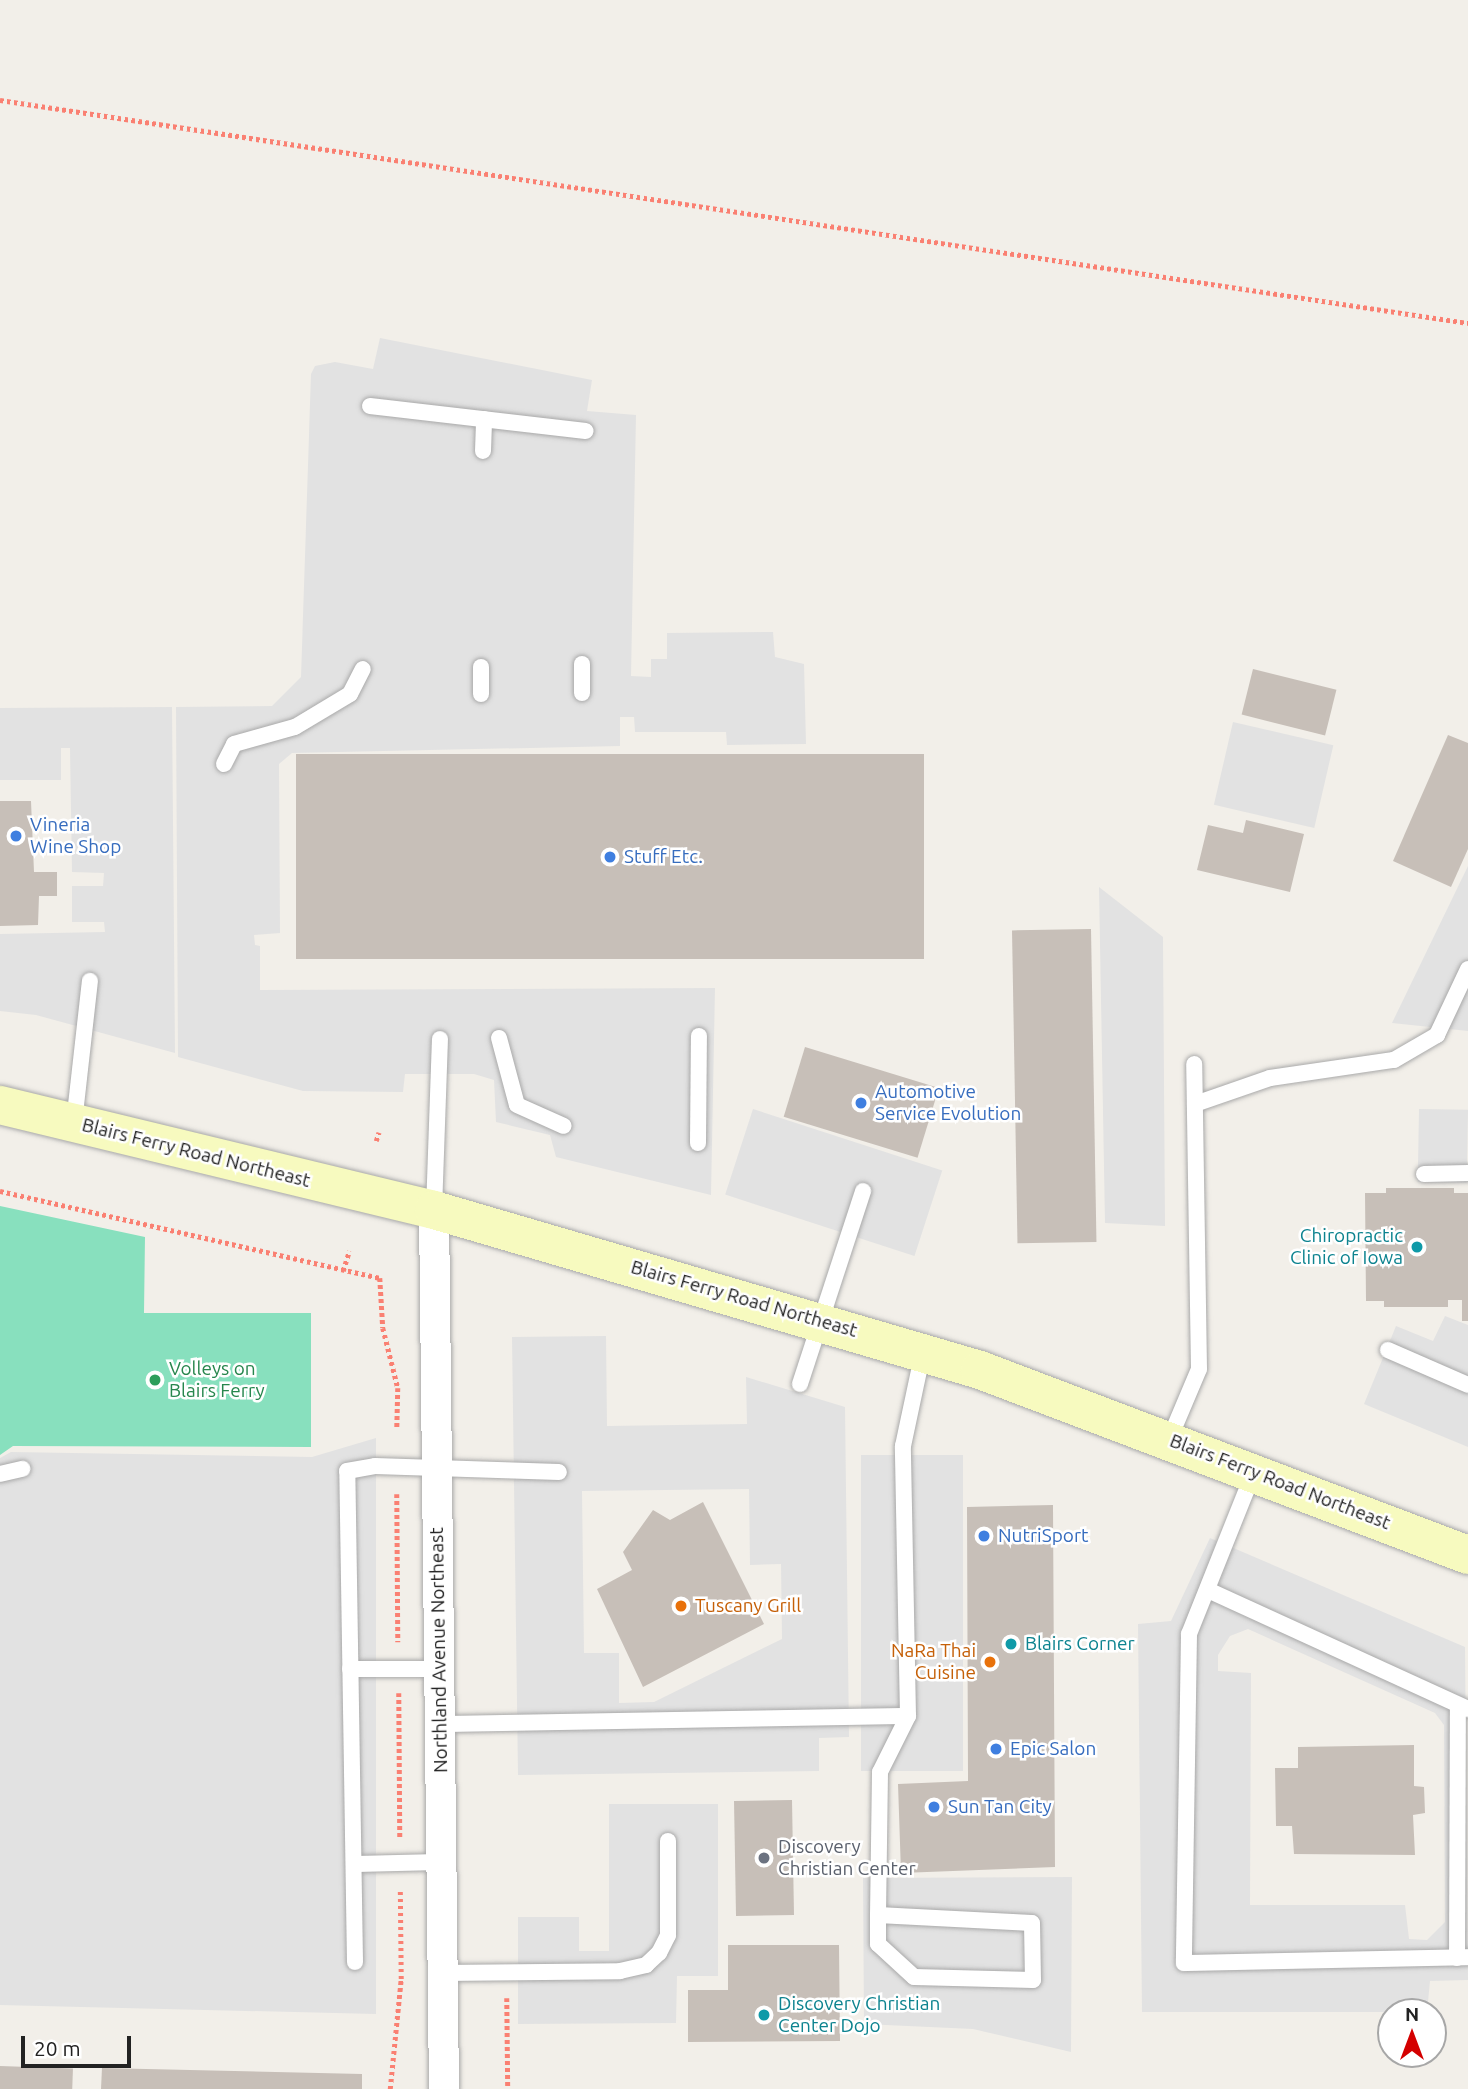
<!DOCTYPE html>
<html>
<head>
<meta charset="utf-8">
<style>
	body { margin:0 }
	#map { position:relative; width:1468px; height:2089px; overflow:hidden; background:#f2efe9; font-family:Ubuntu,sans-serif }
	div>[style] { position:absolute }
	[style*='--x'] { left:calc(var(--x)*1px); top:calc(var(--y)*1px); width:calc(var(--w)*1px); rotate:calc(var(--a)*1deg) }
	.pitch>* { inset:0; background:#88e0be }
	.parking>* { inset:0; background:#e2e2e2; transform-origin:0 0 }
	.building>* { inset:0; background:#c7bfb8; transform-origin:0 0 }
	.path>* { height:4.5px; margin-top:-2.25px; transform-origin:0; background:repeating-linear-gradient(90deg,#fa8072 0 3.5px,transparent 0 7px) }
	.roads { filter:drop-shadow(0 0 2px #a9a9a9) drop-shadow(0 0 2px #a9a9a9) }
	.lane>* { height:16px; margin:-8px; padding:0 8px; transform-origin:8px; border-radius:8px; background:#fff }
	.street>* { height:30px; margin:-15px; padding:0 15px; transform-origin:15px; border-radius:15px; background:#fff }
	.secondary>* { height:38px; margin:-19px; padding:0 19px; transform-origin:19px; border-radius:19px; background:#f7fabf }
	.dots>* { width:19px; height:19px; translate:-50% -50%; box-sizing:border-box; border:4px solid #fff; border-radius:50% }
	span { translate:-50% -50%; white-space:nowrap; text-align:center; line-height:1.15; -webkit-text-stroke:5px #fff; paint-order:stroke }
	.shop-label { font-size:19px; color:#366cbe }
	.left { translate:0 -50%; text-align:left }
	.street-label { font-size:19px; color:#222 }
	.culture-label { font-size:19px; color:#0d838f }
	.right { translate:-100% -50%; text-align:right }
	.leisure-label { font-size:19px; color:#27864d }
	.food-label { font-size:19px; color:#c56008 }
	.worship-label { font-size:19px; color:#5b616d }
	.north { position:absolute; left:1377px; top:1998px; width:70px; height:70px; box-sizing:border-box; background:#fff; border:2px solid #a7a7a7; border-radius:50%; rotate:0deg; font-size:19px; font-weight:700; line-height:28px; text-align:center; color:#222 }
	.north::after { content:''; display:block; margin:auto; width:24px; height:32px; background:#d40000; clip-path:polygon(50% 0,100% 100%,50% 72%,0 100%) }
	.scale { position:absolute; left:21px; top:2036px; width:110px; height:32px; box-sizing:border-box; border:4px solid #222; border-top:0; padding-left:9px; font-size:21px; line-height:24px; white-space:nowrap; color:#222; -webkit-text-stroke:5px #fff; paint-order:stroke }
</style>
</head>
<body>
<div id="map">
	<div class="pitch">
		<div style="clip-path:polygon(0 1206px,145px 1237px,144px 1313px,311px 1313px,311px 1447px,13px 1446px,0 1455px)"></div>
	</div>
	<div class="parking">
		<div style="clip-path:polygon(380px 338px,592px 380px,587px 411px,636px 415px,631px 676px,651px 677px,651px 659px,667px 659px,667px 633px,773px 632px,775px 657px,804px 664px,806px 744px,727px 745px,726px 732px,635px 732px,634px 717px,620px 717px,620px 746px,292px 753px,279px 764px,280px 933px,254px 935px,255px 945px,260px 946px,260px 990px,715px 988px,711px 1195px,556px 1157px,550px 1135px,496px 1122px,494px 1080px,474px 1074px,405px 1074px,403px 1092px,303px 1091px,178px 1057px,176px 707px,272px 706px,301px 677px,311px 374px,315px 366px,335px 362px,373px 369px)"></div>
		<div style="clip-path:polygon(172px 707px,175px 1053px,36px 1015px,0 1011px,0 934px,105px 932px,104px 922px,72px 922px,72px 886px,103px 886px,104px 873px,72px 872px,70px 748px,61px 748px,61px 780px,0 780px,0 708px)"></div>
		<div style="left:1233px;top:722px;width:103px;height:85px;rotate:13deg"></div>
		<div style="clip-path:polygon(1468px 866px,1468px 1031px,1392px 1023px)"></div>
		<div style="clip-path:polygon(1099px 887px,1163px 937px,1165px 1226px,1105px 1223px)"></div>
		<div style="left:753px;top:1109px;width:199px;height:90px;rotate:18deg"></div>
		<div style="left:1419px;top:1109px;width:49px;height:73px;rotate:1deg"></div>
		<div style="clip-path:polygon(1445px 1316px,1468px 1325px,1468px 1447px,1364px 1404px,1396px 1326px,1433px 1341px)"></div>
		<div style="clip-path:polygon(evenodd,606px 1336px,607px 1426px,747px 1424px,746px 1377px,845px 1407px,849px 1737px,819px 1738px,819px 1771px,518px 1775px,512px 1337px,606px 1336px,749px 1489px,750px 1565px,781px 1564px,782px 1639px,654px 1702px,619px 1703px,619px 1653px,584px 1653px,582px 1491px,749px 1489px)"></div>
		<div style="clip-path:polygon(376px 1438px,376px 2014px,0 2005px,0 1458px,11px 1452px,312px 1457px)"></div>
		<div style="left:861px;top:1455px;width:102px;height:316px"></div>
		<div style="clip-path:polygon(evenodd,1210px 1538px,1465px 1647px,1468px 1980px,1430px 1981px,1427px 2012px,1142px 2012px,1138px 1624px,1171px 1621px,1210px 1538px,1248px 1629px,1435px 1713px,1444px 1725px,1445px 1922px,1427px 1940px,1409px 1939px,1405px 1905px,1250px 1905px,1251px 1673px,1218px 1671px,1218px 1655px,1230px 1636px,1248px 1629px)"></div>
		<div style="clip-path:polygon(609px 1804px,718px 1804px,718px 1976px,677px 1976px,676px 2023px,518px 2024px,518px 1917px,579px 1917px,579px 1951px,609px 1951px)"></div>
		<div style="clip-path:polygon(1072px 1877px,1071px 2052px,973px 2029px,864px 2024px,863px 1878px)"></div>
	</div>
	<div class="building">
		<div style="left:1253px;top:669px;width:86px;height:47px;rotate:14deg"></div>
		<div style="clip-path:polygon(1448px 735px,1468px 743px,1468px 849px,1451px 887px,1393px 861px)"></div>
		<div style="left:924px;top:754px;width:205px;height:628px;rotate:90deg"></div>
		<div style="clip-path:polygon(0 801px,31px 801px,34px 872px,57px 872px,57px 896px,39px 896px,38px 925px,0 926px)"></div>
		<div style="clip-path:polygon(1246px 820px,1304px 834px,1290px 892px,1197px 870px,1208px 825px,1243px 833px)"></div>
		<div style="left:1091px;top:929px;width:313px;height:79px;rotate:89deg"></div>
		<div style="left:805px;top:1047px;width:140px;height:73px;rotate:17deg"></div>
		<div style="clip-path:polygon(1386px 1188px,1454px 1188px,1454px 1193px,1468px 1193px,1468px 1321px,1462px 1321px,1462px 1300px,1448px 1300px,1448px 1307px,1384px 1307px,1384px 1301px,1366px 1301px,1365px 1193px,1386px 1193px)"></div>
		<div style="clip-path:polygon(703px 1502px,764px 1624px,643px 1687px,597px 1589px,632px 1570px,623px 1552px,653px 1510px,670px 1520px)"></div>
		<div style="clip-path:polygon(1053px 1505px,1055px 1867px,901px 1873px,898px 1784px,968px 1781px,967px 1507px)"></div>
		<div style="clip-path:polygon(1414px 1745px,1414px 1786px,1424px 1787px,1425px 1813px,1413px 1815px,1415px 1855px,1294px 1854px,1292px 1826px,1276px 1826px,1275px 1768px,1298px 1768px,1298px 1747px)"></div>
		<div style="left:792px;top:1800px;width:115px;height:58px;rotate:89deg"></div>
		<div style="clip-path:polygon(728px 1945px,839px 1945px,840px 2041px,688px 2042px,688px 1990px,728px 1990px)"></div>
		<div style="left:0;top:2066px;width:73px;height:23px;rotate:2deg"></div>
		<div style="clip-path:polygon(102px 2068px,362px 2074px,362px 2089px,101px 2089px)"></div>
	</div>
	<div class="path">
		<div style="--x:0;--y:100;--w:1485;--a:8.64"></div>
		<div style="--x:376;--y:1141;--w:9;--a:-72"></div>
		<div style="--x:0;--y:1191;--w:390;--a:12.9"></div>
		<div style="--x:380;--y:1278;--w:50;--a:86.6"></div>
		<div style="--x:383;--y:1328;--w:62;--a:76"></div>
		<div style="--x:398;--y:1388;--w:41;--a:91.4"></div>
		<div style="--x:343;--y:1271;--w:21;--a:-73"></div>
		<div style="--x:397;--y:1494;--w:148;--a:89.6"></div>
		<div style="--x:399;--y:1693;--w:145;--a:89.6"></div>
		<div style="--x:507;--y:1998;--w:91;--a:89.4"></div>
		<div style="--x:390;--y:2089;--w:111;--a:-84.3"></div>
		<div style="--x:401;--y:1979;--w:90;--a:-90.6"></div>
	</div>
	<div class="roads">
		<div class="lane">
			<div style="--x:370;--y:406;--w:217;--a:6.6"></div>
			<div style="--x:483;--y:451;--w:32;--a:-88"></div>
			<div style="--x:582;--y:664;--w:29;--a:90"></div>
			<div style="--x:481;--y:667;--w:27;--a:90"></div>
			<div style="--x:224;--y:764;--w:22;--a:-63"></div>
			<div style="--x:234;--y:744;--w:63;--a:-15.6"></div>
			<div style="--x:295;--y:727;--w:64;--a:-31"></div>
			<div style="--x:350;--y:694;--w:28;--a:-63"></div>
			<div style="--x:499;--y:1038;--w:69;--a:75"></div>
			<div style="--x:517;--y:1105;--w:51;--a:24.1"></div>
			<div style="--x:1195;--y:1104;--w:79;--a:-19.1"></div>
			<div style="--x:1270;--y:1078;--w:125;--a:-8.3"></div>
			<div style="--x:1394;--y:1060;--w:50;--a:-30.2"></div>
			<div style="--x:1437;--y:1035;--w:73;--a:-64.8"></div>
			<div style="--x:74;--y:1123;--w:143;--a:-83.6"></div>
			<div style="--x:698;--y:1143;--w:107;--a:-89.5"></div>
			<div style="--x:1424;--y:1174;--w:44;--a:-1.3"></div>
			<div style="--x:434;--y:1210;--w:171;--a:-88"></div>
			<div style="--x:1388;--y:1350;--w:87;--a:23.6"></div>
			<div style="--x:800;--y:1384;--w:203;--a:-71.9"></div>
			<div style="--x:1169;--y:1440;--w:77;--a:-67.1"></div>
			<div style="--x:1199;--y:1369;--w:305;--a:-90.9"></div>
			<div style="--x:0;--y:1474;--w:23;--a:-13"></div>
			<div style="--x:1253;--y:1474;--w:172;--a:111.8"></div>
			<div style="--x:1189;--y:1634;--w:329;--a:90.9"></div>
			<div style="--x:1184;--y:1963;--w:284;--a:-1.2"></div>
			<div style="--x:1208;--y:1590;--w:286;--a:24.6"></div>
			<div style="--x:350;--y:1669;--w:89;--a:0"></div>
			<div style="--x:440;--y:1724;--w:468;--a:-1"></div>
			<div style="--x:908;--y:1716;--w:270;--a:-91.1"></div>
			<div style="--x:903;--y:1446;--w:96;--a:-78"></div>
			<div style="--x:354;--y:1864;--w:87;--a:-1.3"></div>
			<div style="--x:878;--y:1915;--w:154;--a:3"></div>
			<div style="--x:1032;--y:1923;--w:57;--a:89"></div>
			<div style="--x:1033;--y:1980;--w:119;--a:-178.6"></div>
			<div style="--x:914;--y:1977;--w:49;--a:-137.5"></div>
			<div style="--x:878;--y:1944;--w:29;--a:-90"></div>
			<div style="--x:878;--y:1915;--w:143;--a:-89.2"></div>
			<div style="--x:880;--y:1772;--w:63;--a:-63.4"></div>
			<div style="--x:1457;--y:1958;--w:252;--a:-89.8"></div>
			<div style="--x:355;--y:1962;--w:491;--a:-90.9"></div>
			<div style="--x:347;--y:1471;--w:28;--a:-10"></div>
			<div style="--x:375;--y:1466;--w:184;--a:1.9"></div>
			<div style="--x:442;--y:1973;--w:178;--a:-0.6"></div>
			<div style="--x:620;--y:1971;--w:27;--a:-13"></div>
			<div style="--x:646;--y:1965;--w:18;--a:-43"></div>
			<div style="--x:659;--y:1953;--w:20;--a:-63"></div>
			<div style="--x:668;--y:1935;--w:94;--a:-90"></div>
		</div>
		<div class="street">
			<div style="--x:434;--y:1210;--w:879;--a:89.35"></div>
		</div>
		<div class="secondary">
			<div style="--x:0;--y:1105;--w:447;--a:13.6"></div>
			<div style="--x:434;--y:1210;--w:569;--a:16.33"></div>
			<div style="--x:980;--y:1370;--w:522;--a:20.76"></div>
		</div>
	</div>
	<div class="dots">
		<div style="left:16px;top:836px;background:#3f7fe0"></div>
		<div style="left:610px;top:857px;background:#3f7fe0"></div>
		<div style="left:861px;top:1103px;background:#3f7fe0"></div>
		<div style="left:1417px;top:1247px;background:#0f9aa8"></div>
		<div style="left:155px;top:1380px;background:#2e9e5b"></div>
		<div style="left:984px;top:1536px;background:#3f7fe0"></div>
		<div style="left:681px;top:1606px;background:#e8710a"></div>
		<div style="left:1011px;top:1644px;background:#0f9aa8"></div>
		<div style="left:990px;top:1662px;background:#e8710a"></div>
		<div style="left:996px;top:1749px;background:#3f7fe0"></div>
		<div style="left:934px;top:1807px;background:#3f7fe0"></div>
		<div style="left:764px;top:1858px;background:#6b7280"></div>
		<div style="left:764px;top:2015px;background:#0f9aa8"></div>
	</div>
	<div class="shop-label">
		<span class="left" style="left:30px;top:836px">Vineria<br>Wine Shop</span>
		<span class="left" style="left:624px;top:857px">Stuff Etc.</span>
		<span class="left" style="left:875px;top:1103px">Automotive<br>Service Evolution</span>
		<span class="left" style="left:998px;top:1536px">NutriSport</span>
		<span class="left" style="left:1010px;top:1749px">Epic Salon</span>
		<span class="left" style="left:948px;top:1807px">Sun Tan City</span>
	</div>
	<div class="street-label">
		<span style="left:196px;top:1153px;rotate:14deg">Blairs Ferry Road Northeast</span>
		<span style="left:744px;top:1299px;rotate:16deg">Blairs Ferry Road Northeast</span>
		<span style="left:1280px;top:1482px;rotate:21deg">Blairs Ferry Road Northeast</span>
		<span style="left:439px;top:1650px;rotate:-91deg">Northland Avenue Northeast</span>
	</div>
	<div class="culture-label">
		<span class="right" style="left:1403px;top:1247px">Chiropractic<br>Clinic of Iowa</span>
		<span class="left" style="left:1025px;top:1644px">Blairs Corner</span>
		<span class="left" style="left:778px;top:2015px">Discovery Christian<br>Center Dojo</span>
	</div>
	<div class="leisure-label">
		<span class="left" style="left:169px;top:1380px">Volleys on<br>Blairs Ferry</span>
	</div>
	<div class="food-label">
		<span class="left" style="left:695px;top:1606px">Tuscany Grill</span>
		<span class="right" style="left:976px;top:1662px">NaRa Thai<br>Cuisine</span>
	</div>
	<div class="worship-label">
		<span class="left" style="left:778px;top:1858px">Discovery<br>Christian Center</span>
	</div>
	<div class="north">N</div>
	<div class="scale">20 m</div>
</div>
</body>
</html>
